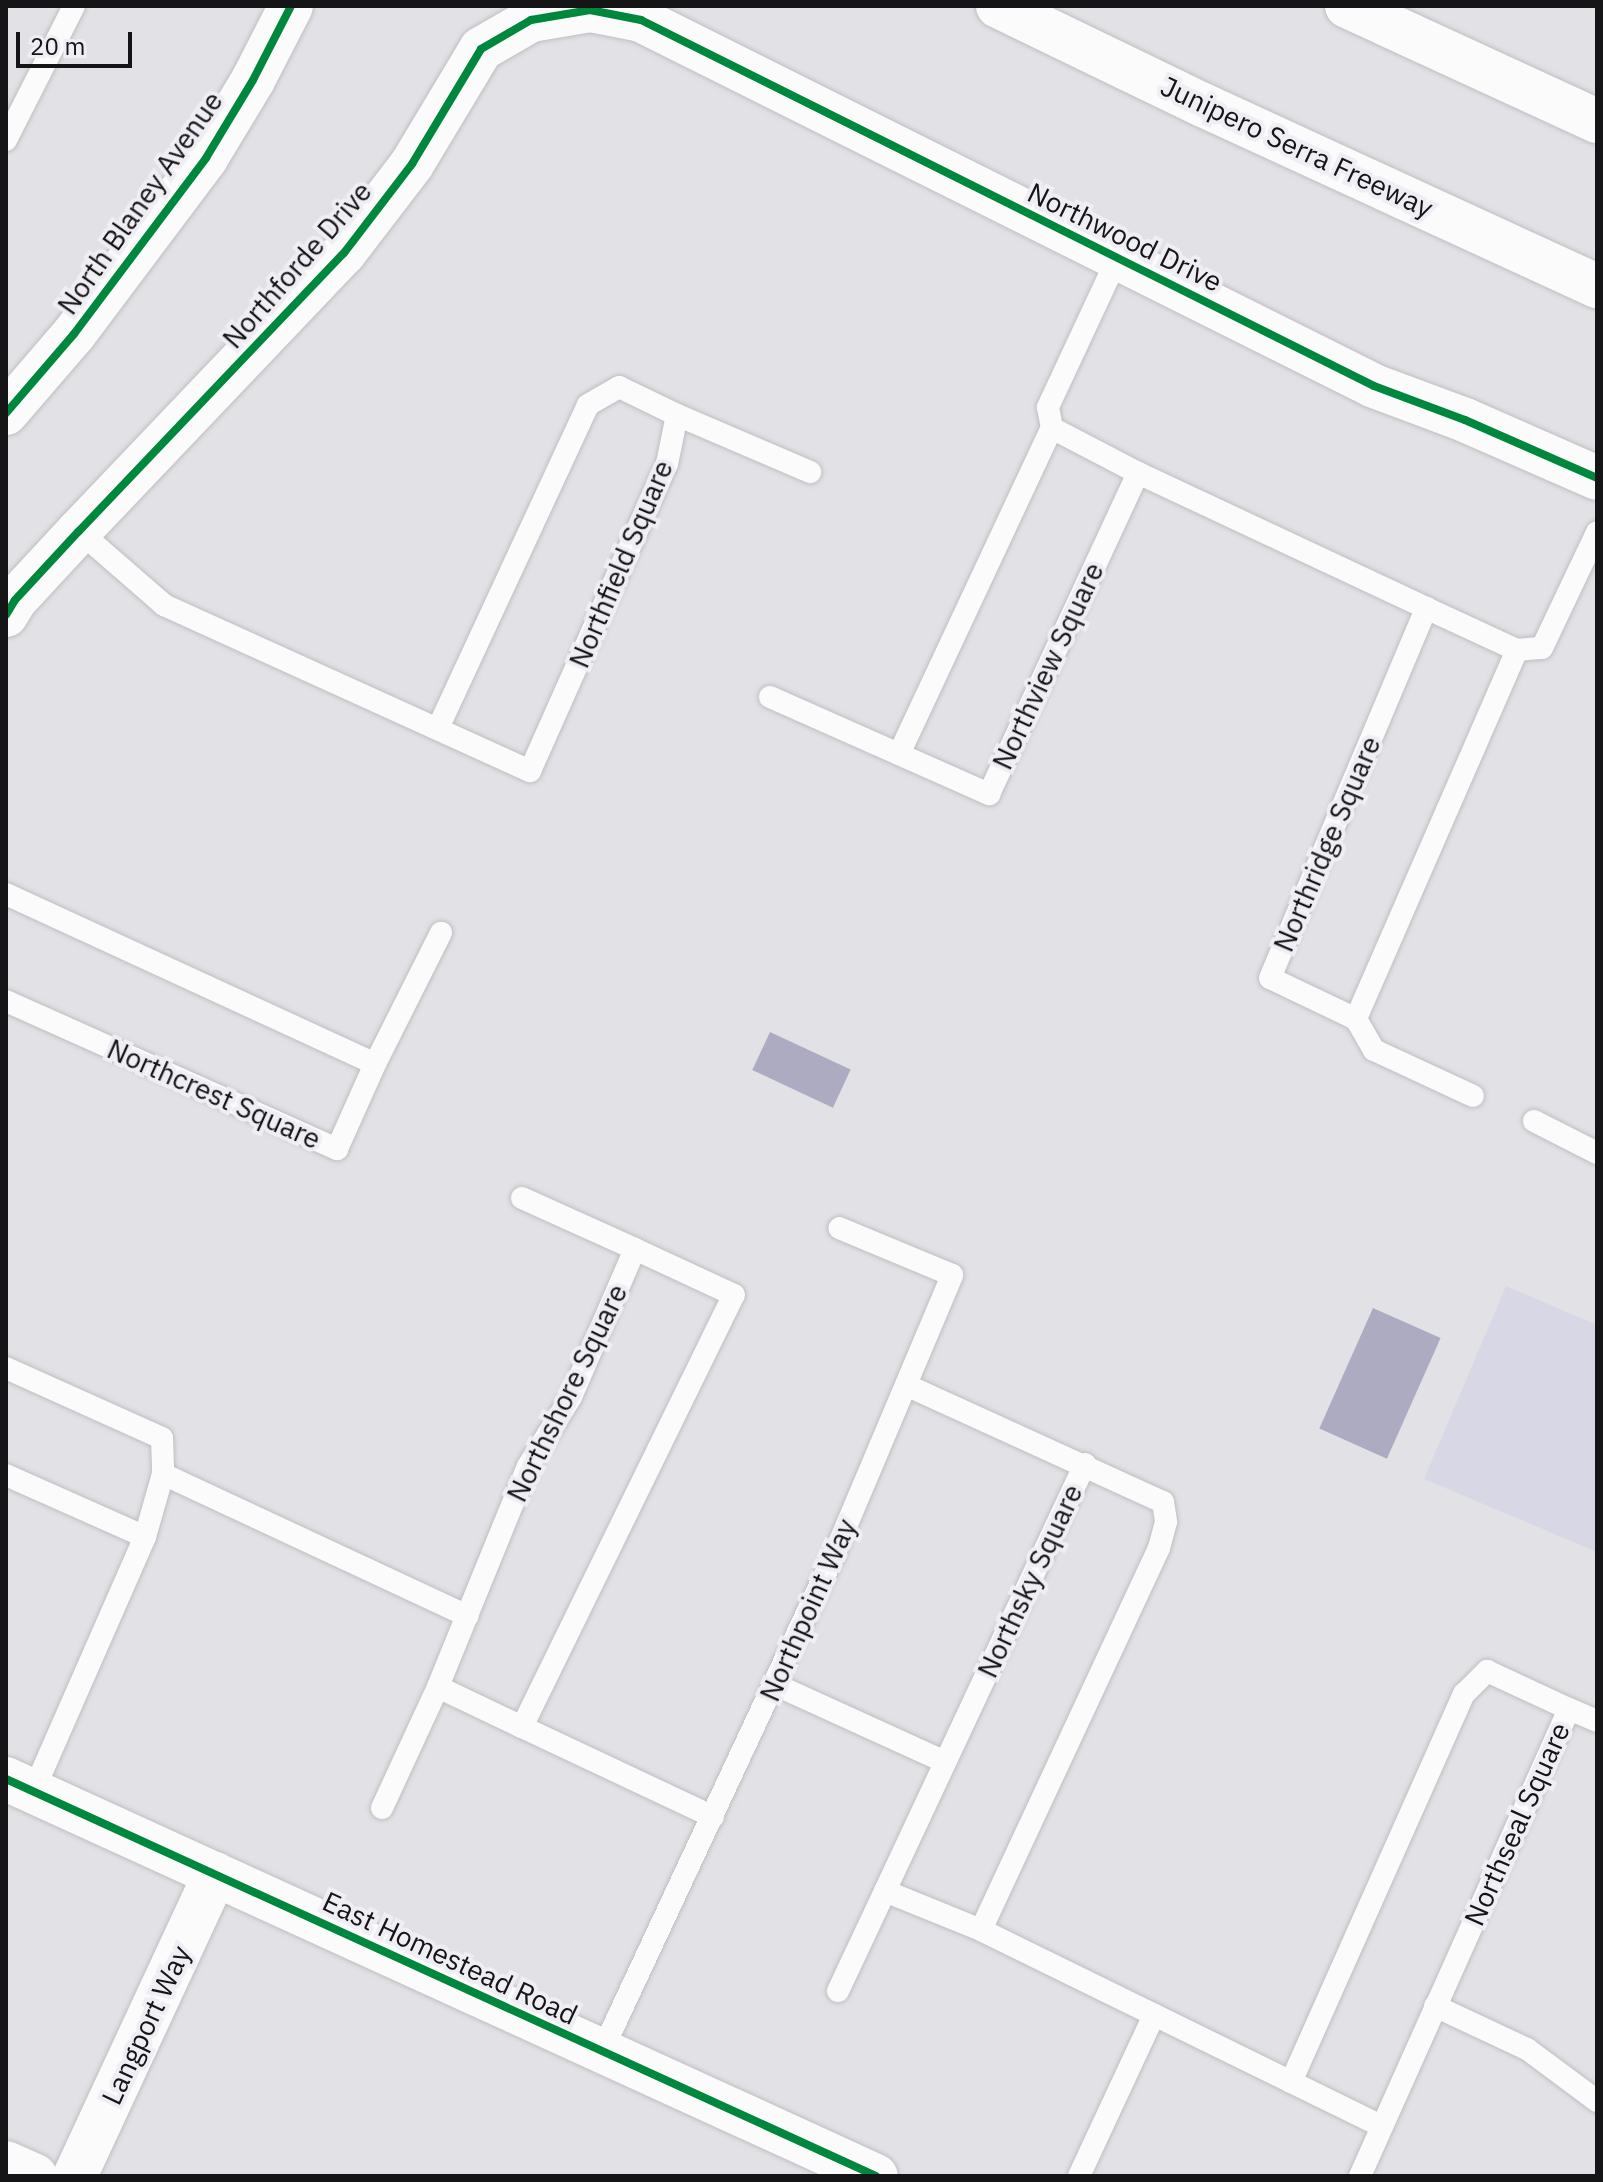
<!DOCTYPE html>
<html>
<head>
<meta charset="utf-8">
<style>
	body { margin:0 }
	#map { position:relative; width:1603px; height:2182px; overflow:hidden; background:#e2e2e6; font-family:"IBM Plex Sans",sans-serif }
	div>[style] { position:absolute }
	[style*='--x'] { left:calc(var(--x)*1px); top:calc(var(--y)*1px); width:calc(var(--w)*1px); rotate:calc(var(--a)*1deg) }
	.green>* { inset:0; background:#d7d7e5 }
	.water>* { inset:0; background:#acabc2; transform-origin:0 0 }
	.roads { filter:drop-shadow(0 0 2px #bfbfc2) drop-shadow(0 0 2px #bfbfc2) }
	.service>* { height:22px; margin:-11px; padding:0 11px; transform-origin:11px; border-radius:11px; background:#fbfbfb }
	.minor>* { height:44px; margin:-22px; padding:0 22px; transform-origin:22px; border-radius:22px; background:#fbfbfb }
	.tertiary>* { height:44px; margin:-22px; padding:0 22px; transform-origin:22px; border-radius:22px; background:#fbfbfb }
	.secondary>* { height:44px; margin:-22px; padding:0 22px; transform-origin:22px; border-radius:22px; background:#fbfbfb }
	.motorway>* { height:44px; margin:-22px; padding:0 22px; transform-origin:22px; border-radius:22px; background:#fbfbfb }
	.cycleway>* { height:8px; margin:-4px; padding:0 4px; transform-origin:4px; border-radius:4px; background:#00873e }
	span { translate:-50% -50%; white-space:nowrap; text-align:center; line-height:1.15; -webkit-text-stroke:8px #eeeef4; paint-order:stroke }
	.street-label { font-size:28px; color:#151517 }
	.frame { position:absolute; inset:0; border:8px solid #151517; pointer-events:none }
	.scale { position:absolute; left:16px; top:32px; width:116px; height:36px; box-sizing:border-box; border:4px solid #151517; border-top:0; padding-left:10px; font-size:24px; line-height:28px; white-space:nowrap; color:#151517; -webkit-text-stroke:6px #eeeef4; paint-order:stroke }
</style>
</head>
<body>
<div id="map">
	<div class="green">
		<div style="clip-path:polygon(1506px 1286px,1597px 1325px,1597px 1552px,1424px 1479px)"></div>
	</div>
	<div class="water">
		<div style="left:770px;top:1032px;width:89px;height:42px;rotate:25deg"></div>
		<div style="left:1373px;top:1308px;width:74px;height:132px;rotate:24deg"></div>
	</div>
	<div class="roads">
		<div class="service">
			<div style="--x:6;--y:140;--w:150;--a:-63.1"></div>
			<div style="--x:677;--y:415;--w:145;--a:23.2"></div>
			<div style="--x:1052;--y:428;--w:97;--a:27.6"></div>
			<div style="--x:1138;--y:473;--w:318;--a:25.1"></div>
			<div style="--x:79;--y:531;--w:113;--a:41"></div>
			<div style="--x:164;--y:605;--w:402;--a:24.4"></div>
			<div style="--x:530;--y:771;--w:336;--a:-66"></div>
			<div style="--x:667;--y:464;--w:50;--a:-78.5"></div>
			<div style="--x:677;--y:415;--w:64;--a:-154.2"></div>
			<div style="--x:619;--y:387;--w:36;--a:150"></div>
			<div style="--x:588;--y:405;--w:356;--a:114.9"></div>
			<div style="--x:1517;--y:650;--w:403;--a:113.6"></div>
			<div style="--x:1356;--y:1019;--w:95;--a:-154.5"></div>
			<div style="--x:1270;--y:978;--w:402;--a:-67.1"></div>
			<div style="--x:1426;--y:608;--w:100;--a:24.8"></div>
			<div style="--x:1517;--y:650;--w:25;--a:-5"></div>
			<div style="--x:1542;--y:648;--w:128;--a:-64.6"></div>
			<div style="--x:770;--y:697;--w:240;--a:23.9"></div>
			<div style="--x:989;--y:794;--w:354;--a:-65.1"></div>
			<div style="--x:899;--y:754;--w:360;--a:-64.9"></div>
			<div style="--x:1052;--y:428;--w:21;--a:-101"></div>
			<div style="--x:1048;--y:407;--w:163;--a:-65"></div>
			<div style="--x:6;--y:894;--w:406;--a:24.7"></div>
			<div style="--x:6;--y:1001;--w:363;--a:24.1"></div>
			<div style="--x:337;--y:1149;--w:93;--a:-65.9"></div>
			<div style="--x:375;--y:1064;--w:147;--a:-63.3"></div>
			<div style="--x:1356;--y:1019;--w:36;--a:60"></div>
			<div style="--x:1374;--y:1050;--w:109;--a:24.9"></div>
			<div style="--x:1534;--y:1121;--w:71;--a:26.9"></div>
			<div style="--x:522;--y:1198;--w:124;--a:24.3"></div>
			<div style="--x:6;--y:1368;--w:171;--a:24.2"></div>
			<div style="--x:162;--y:1438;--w:36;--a:88"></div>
			<div style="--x:906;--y:1385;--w:282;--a:24.5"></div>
			<div style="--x:1163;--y:1502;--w:20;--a:81"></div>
			<div style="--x:1166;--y:1522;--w:27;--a:105"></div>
			<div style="--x:1159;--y:1548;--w:421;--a:115"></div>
			<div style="--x:1085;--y:1464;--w:472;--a:115.1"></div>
			<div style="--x:885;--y:1891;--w:104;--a:22.1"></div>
			<div style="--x:981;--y:1930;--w:443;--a:26.1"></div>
			<div style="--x:6;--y:1475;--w:152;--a:24"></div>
			<div style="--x:774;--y:1684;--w:188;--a:24.5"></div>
			<div style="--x:1569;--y:1709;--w:30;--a:23"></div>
			<div style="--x:522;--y:1727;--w:481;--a:-63.9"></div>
			<div style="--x:734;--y:1295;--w:109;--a:-155.1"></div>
			<div style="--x:635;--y:1249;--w:161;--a:113.4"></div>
			<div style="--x:571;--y:1397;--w:81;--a:121.9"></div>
			<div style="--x:528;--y:1466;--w:239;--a:112.2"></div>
			<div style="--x:438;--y:1687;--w:93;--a:25.5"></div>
			<div style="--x:522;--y:1727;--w:211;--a:25.2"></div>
			<div style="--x:33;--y:1792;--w:279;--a:-66.3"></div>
			<div style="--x:145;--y:1537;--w:66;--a:-74.1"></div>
			<div style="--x:163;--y:1474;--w:336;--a:25"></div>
			<div style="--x:382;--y:1808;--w:133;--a:-65.2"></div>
			<div style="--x:838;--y:1991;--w:110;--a:-64.8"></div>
			<div style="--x:1435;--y:2006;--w:102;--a:25.1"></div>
			<div style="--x:1527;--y:2049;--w:87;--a:36.6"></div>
			<div style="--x:602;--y:2051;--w:548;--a:-64.93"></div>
			<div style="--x:834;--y:1555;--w:304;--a:-67.1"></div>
			<div style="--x:952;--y:1275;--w:122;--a:-157.4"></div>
			<div style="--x:1291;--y:2082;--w:425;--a:-66"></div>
			<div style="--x:1464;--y:1694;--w:33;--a:-45"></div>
			<div style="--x:1487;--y:1671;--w:90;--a:24.9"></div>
			<div style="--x:1569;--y:1709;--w:512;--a:114.11"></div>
			<div style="--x:1079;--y:2176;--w:178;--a:-65"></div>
		</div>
		<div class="minor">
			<div style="--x:6;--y:615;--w:17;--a:-59"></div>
			<div style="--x:15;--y:600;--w:94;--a:-47.2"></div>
			<div style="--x:79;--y:531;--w:384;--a:-46.4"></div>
			<div style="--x:344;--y:253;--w:112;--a:-52.6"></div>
			<div style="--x:412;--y:164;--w:134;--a:-59"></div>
			<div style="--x:481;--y:49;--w:58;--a:-30.1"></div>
			<div style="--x:531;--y:20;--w:60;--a:-9.6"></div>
			<div style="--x:590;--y:10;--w:52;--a:11.1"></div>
			<div style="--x:641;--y:20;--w:819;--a:26.53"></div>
			<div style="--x:1374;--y:386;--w:97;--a:20.5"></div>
			<div style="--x:1465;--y:420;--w:144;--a:23.7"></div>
			<div style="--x:6;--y:2163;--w:32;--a:24"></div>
			<div style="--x:75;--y:2176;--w:333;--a:-65.1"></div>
		</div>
		<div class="tertiary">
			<div style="--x:6;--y:413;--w:104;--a:-49.3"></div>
			<div style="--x:74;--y:334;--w:220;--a:-53.1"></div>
			<div style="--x:206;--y:158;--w:91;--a:-58.9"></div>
			<div style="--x:253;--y:80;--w:83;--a:-62.8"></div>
		</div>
		<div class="secondary">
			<div style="--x:6;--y:1779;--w:956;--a:24.53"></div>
		</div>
		<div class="motorway">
			<div style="--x:998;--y:6;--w:228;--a:25.8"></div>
			<div style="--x:1203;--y:105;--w:434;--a:24.7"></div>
			<div style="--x:1347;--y:6;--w:275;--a:24.7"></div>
		</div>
	</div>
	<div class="cycleway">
		<div style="--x:6;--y:413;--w:104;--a:-49.3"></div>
		<div style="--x:74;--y:334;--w:220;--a:-53.1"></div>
		<div style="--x:206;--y:158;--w:91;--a:-58.9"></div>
		<div style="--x:253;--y:80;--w:83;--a:-62.8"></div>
		<div style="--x:6;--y:615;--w:17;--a:-59"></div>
		<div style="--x:15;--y:600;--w:94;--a:-47.2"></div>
		<div style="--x:79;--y:531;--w:384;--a:-46.4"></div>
		<div style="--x:344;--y:253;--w:112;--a:-52.6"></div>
		<div style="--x:412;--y:164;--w:134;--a:-59"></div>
		<div style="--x:481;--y:49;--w:58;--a:-30.1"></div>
		<div style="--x:531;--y:20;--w:60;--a:-9.6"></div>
		<div style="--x:590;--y:10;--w:52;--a:11.1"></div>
		<div style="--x:641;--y:20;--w:819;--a:26.53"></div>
		<div style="--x:1374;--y:386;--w:97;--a:20.5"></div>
		<div style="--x:1465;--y:420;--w:144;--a:23.7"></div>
		<div style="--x:6;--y:1779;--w:956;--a:24.53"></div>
	</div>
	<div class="street-label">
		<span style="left:1297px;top:147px;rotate:25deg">Junipero Serra Freeway</span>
		<span style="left:140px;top:203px;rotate:-55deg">North Blaney Avenue</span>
		<span style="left:1125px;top:237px;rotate:26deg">Northwood Drive</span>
		<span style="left:297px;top:265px;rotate:-49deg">Northforde Drive</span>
		<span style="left:621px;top:564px;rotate:-67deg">Northfield Square</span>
		<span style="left:1048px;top:666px;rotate:-65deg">Northview Square</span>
		<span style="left:1327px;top:844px;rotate:-67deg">Northridge Square</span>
		<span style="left:214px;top:1094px;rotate:24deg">Northcrest Square</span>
		<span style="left:567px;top:1393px;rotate:-64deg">Northshore Square</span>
		<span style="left:1030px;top:1581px;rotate:-65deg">Northsky Square</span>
		<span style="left:808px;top:1610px;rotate:-66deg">Northpoint Way</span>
		<span style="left:1517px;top:1824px;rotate:-66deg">Northseal Square</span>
		<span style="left:450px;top:1958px;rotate:25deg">East Homestead Road</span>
		<span style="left:146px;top:2025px;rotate:-65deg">Langport Way</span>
	</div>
	<div class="frame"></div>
	<div class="scale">20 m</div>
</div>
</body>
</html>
